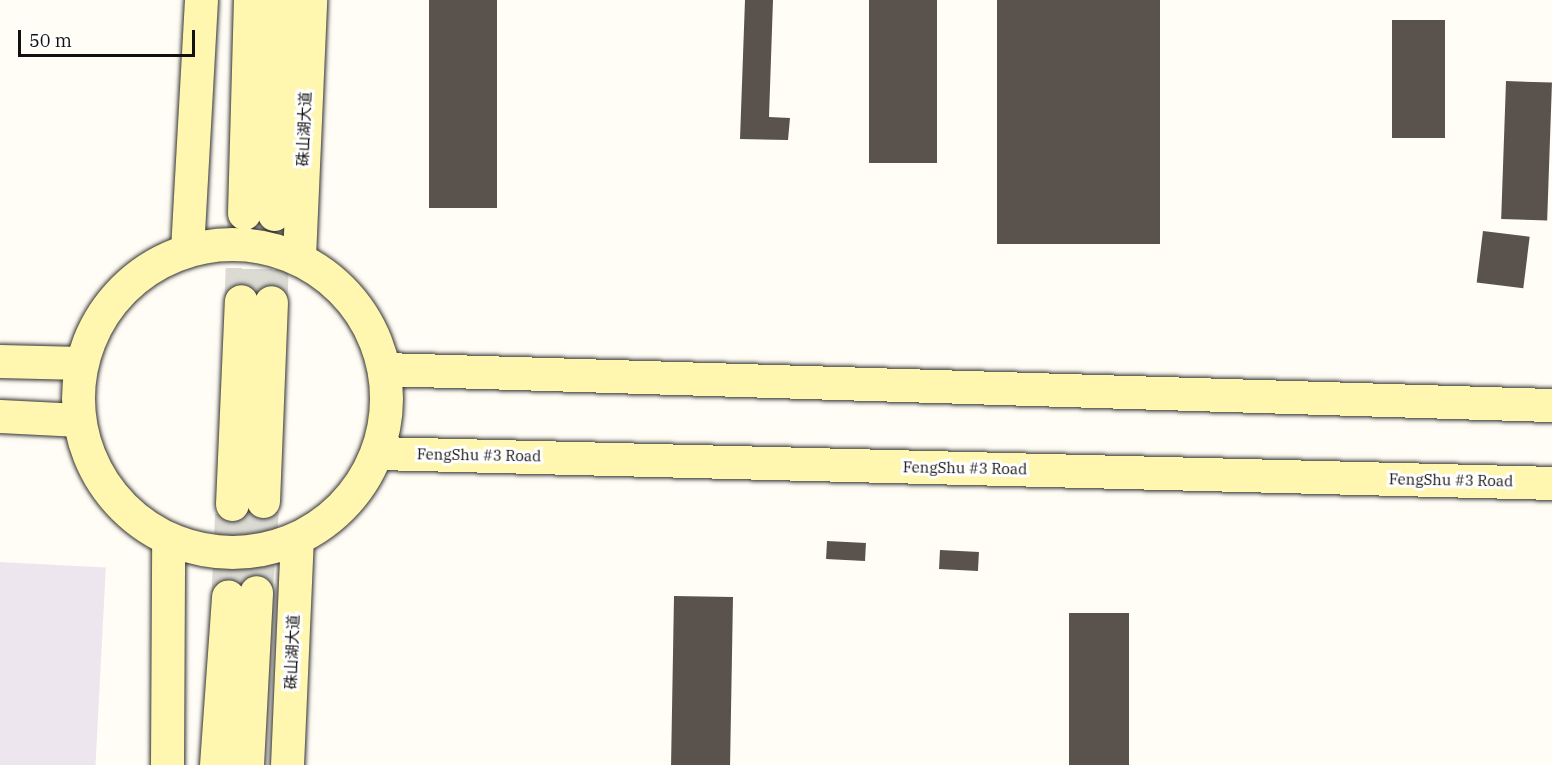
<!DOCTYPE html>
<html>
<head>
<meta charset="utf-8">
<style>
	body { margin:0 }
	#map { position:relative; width:1552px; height:765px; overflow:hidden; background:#fffdf5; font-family:"IBM Plex Serif","Noto Sans SC",serif }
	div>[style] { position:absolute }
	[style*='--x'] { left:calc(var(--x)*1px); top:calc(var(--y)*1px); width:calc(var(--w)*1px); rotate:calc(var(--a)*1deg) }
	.industrial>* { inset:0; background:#eee6ef; transform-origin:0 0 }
	.building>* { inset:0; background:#5a524d; transform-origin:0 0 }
	.secondary-tunnel>* { height:33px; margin-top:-16.5px; transform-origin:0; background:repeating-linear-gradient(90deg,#dbdad3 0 33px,transparent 0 49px) }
	.roads { filter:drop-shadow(0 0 2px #333) drop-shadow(0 0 2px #333) }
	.secondary>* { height:33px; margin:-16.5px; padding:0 16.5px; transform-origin:16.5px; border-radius:16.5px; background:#fff6b0 }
	.secondary>.ring { margin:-16.5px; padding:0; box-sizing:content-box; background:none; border:33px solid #fff6b0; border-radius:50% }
	span { translate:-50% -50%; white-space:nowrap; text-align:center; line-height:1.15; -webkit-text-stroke:6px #fff; paint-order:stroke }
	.street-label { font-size:15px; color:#111 }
	.scale { position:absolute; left:18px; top:30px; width:177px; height:27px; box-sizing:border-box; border:3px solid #111; border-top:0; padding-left:8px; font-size:18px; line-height:21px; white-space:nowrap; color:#111; -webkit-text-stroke:4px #fff; paint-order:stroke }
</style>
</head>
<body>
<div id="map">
	<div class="industrial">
		<div style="left:0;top:562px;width:106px;height:203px;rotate:3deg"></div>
	</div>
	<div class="building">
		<div style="left:429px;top:0;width:68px;height:208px"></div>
		<div style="clip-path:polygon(745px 0,773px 0,769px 117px,790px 118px,788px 140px,740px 139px)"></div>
		<div style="left:869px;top:0;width:68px;height:163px"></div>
		<div style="left:997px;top:0;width:163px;height:244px"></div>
		<div style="left:1392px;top:20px;width:53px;height:118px"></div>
		<div style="left:1506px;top:81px;width:46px;height:138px;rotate:2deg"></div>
		<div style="left:1483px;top:231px;width:47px;height:52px;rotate:7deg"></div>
		<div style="left:827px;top:541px;width:39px;height:18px;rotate:3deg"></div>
		<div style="left:940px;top:550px;width:39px;height:19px;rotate:3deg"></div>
		<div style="left:674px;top:596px;width:59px;height:169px;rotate:1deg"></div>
		<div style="left:1069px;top:613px;width:60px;height:152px"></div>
	</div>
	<div class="secondary-tunnel">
		<div style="--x:241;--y:301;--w:88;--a:-88"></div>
		<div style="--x:271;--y:302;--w:88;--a:-88"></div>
		<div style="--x:256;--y:592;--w:91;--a:-85.6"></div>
		<div style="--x:228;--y:596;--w:92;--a:-87.5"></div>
	</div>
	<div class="roads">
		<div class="secondary">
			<div style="--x:244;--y:213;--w:213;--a:-88.4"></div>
			<div style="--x:274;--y:214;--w:214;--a:-87.9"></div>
			<div class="ring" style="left:78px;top:244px;width:275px;height:275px"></div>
			<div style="--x:187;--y:250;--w:250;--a:-86.8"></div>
			<div style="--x:299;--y:257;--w:257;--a:-87.5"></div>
			<div style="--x:0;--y:361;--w:81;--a:1.4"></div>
			<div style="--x:385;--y:369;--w:1168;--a:1.77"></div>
			<div style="--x:0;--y:416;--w:79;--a:2.9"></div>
			<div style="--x:378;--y:453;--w:1174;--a:1.46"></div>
			<div style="--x:263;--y:501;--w:199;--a:-87.7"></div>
			<div style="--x:232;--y:504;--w:203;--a:-87.5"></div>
			<div style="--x:167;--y:765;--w:225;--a:-89.7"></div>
			<div style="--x:216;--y:765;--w:169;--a:-85.9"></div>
			<div style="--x:247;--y:765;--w:173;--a:-87"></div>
			<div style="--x:287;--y:765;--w:225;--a:-87.5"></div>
		</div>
	</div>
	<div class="street-label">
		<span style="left:304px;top:129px;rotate:-88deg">硃山湖大道</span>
		<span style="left:479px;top:455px;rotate:1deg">FengShu #3 Road</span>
		<span style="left:965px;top:468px;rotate:1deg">FengShu #3 Road</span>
		<span style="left:1451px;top:480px;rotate:1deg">FengShu #3 Road</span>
		<span style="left:292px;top:652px;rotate:-88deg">硃山湖大道</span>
	</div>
	<div class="scale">50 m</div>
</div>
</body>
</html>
